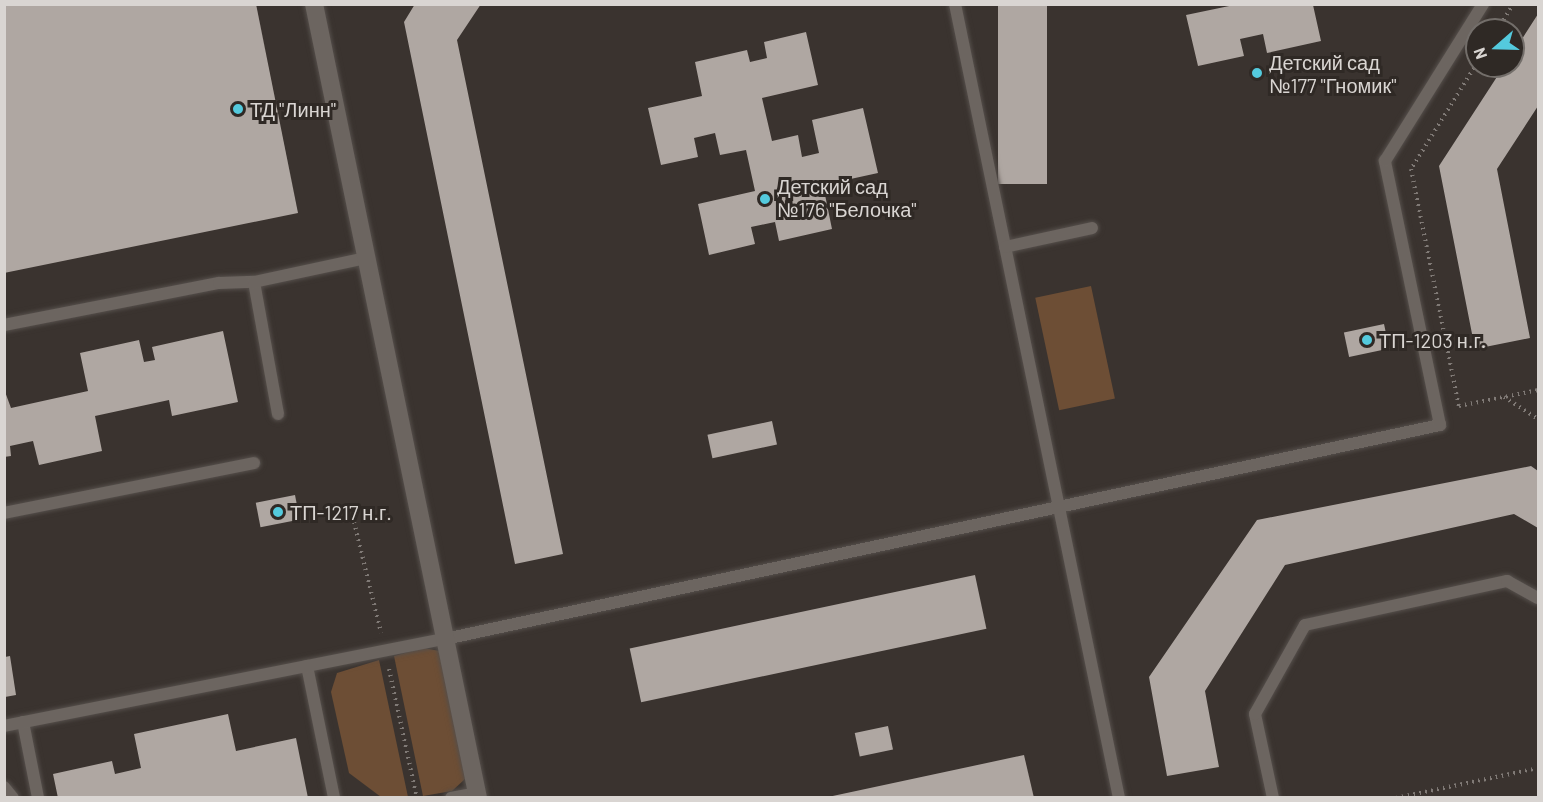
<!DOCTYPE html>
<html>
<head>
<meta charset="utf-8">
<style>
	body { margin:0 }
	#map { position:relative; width:1543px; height:802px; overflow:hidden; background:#3a332f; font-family:Barlow,sans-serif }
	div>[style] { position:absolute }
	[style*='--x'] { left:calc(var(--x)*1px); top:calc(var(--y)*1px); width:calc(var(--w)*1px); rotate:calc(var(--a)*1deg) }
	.green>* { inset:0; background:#6d4e35; transform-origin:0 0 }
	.building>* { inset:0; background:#afa7a2; transform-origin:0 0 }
	.path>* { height:4px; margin-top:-2px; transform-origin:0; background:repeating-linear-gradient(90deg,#807a76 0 1.5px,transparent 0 6px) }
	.roads { filter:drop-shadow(0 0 2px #554f4b) drop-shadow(0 0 2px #554f4b) }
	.lane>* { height:12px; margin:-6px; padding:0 6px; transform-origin:6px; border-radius:6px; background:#6c6560 }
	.street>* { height:18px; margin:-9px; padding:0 9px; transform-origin:9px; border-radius:9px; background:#6c6560 }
	.dots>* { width:16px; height:16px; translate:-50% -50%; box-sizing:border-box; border:3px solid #2f2925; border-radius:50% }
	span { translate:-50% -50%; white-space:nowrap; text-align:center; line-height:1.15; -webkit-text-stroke:6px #2f2925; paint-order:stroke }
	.poi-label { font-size:20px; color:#d9d5d2 }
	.left { translate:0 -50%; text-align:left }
	.frame { position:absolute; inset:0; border:6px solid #d9d5d2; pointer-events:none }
	.north { position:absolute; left:1465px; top:18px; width:60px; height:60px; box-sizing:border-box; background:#2f2925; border:2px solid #736e6a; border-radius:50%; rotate:250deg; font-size:16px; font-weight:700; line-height:24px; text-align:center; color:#d9d5d2 }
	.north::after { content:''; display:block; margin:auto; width:21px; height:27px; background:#54cadd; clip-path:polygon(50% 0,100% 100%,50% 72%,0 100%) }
</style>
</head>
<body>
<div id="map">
	<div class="green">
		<div style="left:1091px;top:286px;width:115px;height:57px;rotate:78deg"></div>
		<div style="clip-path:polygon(423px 648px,440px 651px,465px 779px,452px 791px,423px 796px,394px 656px)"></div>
		<div style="clip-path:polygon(379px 660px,408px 797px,381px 797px,349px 773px,331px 692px,337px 673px)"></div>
	</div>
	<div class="building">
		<div style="clip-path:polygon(4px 4px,256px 4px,298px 213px,4px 273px)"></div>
		<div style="clip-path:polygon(415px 4px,481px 4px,457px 40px,563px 554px,515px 564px,404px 22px)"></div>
		<div style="left:998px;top:4px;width:49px;height:180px"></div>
		<div style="clip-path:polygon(1234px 5px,1313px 5px,1321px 41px,1267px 53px,1263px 34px,1240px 39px,1244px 56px,1198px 66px,1186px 15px)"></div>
		<div style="clip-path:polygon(1538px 14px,1538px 106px,1497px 169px,1530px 338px,1475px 349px,1439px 166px,1504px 66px,1513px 66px,1513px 53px)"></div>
		<div style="clip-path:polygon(806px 32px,818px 85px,762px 98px,772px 141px,798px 135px,802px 157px,819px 153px,812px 120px,863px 108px,878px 173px,823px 185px,832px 229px,779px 241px,775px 222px,751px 227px,755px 244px,709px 255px,698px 204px,755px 191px,746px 150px,720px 155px,715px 133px,694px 138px,698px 157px,661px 165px,648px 108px,702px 96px,695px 62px,747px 50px,750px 62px,767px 58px,764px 42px)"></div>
		<div style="left:1384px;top:324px;width:25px;height:41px;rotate:78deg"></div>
		<div style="clip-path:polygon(223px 331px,238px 402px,172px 416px,169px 400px,95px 416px,102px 451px,39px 465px,33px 441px,10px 446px,11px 456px,4px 457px,4px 389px,11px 408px,88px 391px,80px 353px,139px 340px,144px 362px,155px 360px,152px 347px)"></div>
		<div style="left:772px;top:421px;width:24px;height:66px;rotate:78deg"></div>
		<div style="clip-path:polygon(1531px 466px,1538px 471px,1538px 528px,1514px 514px,1285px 565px,1205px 691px,1219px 767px,1167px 776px,1149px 677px,1257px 520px)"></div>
		<div style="left:295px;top:495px;width:25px;height:40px;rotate:79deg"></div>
		<div style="left:975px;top:575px;width:55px;height:353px;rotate:78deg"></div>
		<div style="clip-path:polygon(10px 656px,16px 695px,5px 697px,5px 657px)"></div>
		<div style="clip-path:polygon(228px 714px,236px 751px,296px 738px,308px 798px,58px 798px,53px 774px,112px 761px,115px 774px,141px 768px,134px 734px)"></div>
		<div style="left:888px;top:726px;width:24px;height:34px;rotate:78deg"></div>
		<div style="clip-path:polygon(1024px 755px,1034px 798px,828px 798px,828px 797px)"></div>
	</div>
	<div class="path">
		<div style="--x:1497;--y:30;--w:31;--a:-58"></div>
		<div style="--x:1477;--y:63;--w:125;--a:121.9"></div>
		<div style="--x:1411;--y:169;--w:242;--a:78.6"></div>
		<div style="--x:1459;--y:406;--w:81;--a:-11.4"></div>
		<div style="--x:1504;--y:397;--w:40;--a:32.9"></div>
		<div style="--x:354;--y:522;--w:114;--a:76.3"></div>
		<div style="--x:389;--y:669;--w:132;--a:77.8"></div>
		<div style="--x:1396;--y:798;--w:145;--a:-11.9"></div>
	</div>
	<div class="roads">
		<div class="lane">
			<div style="--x:955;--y:4;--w:811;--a:78.33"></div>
			<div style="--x:1005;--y:247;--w:89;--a:-12.3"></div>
			<div style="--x:4;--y:325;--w:219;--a:-11.1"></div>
			<div style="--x:219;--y:283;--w:35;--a:-2"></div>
			<div style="--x:278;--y:414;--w:134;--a:-100.3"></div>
			<div style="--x:254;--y:282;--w:115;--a:-12.1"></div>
			<div style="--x:4;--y:513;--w:255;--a:-11.3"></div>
			<div style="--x:307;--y:666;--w:135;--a:78.4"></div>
			<div style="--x:23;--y:722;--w:77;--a:78.8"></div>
			<div style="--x:4;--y:726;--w:449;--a:-11.2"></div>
			<div style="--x:445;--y:639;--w:1018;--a:-12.14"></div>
			<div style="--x:1440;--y:425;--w:270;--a:-101.8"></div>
			<div style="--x:1385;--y:161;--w:185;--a:-58"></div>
			<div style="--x:4;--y:787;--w:14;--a:51"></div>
			<div style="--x:451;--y:798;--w:26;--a:-11"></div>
			<div style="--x:1273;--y:798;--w:86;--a:-102.1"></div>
			<div style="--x:1255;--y:714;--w:102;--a:-60.7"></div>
			<div style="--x:1305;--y:625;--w:207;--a:-12.3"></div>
			<div style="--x:1507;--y:581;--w:35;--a:29"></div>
		</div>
		<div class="street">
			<div style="--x:314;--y:4;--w:811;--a:78.33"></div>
		</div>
	</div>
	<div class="dots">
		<div style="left:1257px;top:73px;background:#54cadd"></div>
		<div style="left:238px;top:109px;background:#54cadd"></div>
		<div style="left:765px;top:199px;background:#54cadd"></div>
		<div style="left:1367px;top:340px;background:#54cadd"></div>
		<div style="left:278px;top:512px;background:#54cadd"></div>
	</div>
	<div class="poi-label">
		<span class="left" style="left:1269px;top:74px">Детский сад<br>№177 "Гномик"</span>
		<span class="left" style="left:250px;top:109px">ТД "Линн"</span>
		<span class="left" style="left:777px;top:198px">Детский сад<br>№176 "Белочка"</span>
		<span class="left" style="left:1379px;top:340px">ТП-1203 н.г.</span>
		<span class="left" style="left:290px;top:512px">ТП-1217 н.г.</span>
	</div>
	<div class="frame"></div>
	<div class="north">N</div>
</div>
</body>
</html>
